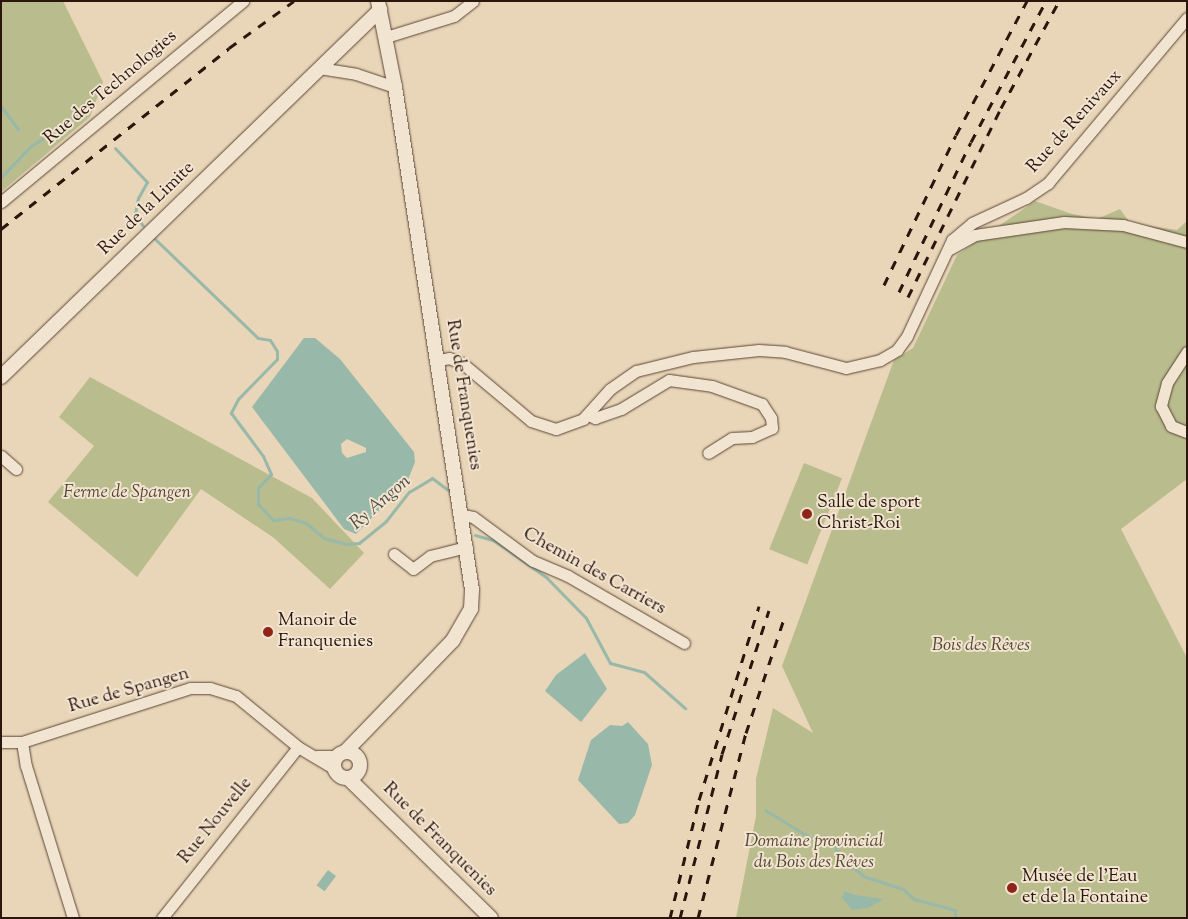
<!DOCTYPE html>
<html>
<head>
<meta charset="utf-8">
<style>
	body { margin:0 }
	#map { position:relative; width:1188px; height:919px; overflow:hidden; background:#e9d5b7; font-family:"Sorts Mill Goudy",serif }
	div>[style] { position:absolute }
	[style*='--x'] { left:calc(var(--x)*1px); top:calc(var(--y)*1px); width:calc(var(--w)*1px); rotate:calc(var(--a)*1deg) }
	.green>* { inset:0; background:#b9bc8c; transform-origin:0 0 }
	.water>* { inset:0; background:#98b9aa; transform-origin:0 0 }
	.stream>* { height:3px; margin:-1.5px; padding:0 1.5px; transform-origin:1.5px; border-radius:1.5px; background:#98b9aa }
	.roads { filter:drop-shadow(0 0 1px #5a4537) drop-shadow(0 0 1px #5a4537) }
	.minor>* { height:11px; margin:-5.5px; padding:0 5.5px; transform-origin:5.5px; border-radius:5.5px; background:#f1e4d0 }
	.tertiary>* { height:14px; margin:-7px; padding:0 7px; transform-origin:7px; border-radius:7px; background:#f1e4d0 }
	.tertiary>.ring { margin:-7px; padding:0; box-sizing:content-box; background:none; border:14px solid #f1e4d0; border-radius:50% }
	.rail>* { height:3px; margin-top:-1.5px; transform-origin:0; background:repeating-linear-gradient(90deg,#2b150c 0 9px,transparent 0 18px) }
	.dots>* { width:14px; height:14px; translate:-50% -50%; box-sizing:border-box; border:2px solid #f1e4d0; border-radius:50% }
	span { translate:-50% -50%; white-space:nowrap; text-align:center; line-height:1.15; -webkit-text-stroke:4px #f1e4d0; paint-order:stroke }
	.street-label { font-size:18px; color:#2b150c }
	.park-label { font-size:18px; color:#564732; font-style:italic }
	.poi-label { font-size:18px; color:#2b150c }
	.left { translate:0 -50%; text-align:left }
	.water-label { font-size:19px; color:#514e43; font-style:italic }
	.frame { position:absolute; inset:0; border:2px solid #2b150c; pointer-events:none }
</style>
</head>
<body>
<div id="map">
	<div class="green">
		<div style="clip-path:polygon(1px 1px,63px 1px,103px 82px,90px 117px,1px 192px)"></div>
		<div style="clip-path:polygon(1035px 201px,1072px 214px,1097px 219px,1120px 209px,1130px 223px,1177px 230px,1187px 221px,1187px 479px,1121px 529px,1187px 658px,1187px 918px,736px 918px,756px 816px,756px 779px,773px 708px,813px 733px,782px 666px,894px 360px,913px 348px,957px 255px)"></div>
		<div style="clip-path:polygon(90px 377px,312px 498px,364px 553px,330px 589px,274px 538px,201px 489px,137px 577px,48px 502px,94px 446px,59px 417px)"></div>
		<div style="left:804px;top:463px;width:41px;height:93px;rotate:22deg"></div>
	</div>
	<div class="water">
		<div style="clip-path:polygon(evenodd,304px 338px,315px 338px,340px 359px,414px 452px,415px 462px,407px 482px,356px 534px,344px 529px,252px 407px,304px 338px,347px 439px,366px 448px,366px 452px,347px 458px,342px 453px,341px 444px,347px 439px)"></div>
		<div style="clip-path:polygon(585px 653px,607px 689px,581px 722px,545px 691px,556px 675px)"></div>
		<div style="clip-path:polygon(628px 722px,648px 744px,652px 765px,635px 815px,628px 823px,619px 824px,578px 780px,591px 740px,610px 725px,622px 726px)"></div>
		<div style="left:328px;top:870px;width:10px;height:19px;rotate:37deg"></div>
		<div style="clip-path:polygon(845px 891px,855px 895px,884px 899px,868px 908px,852px 910px,842px 898px)"></div>
	</div>
	<div class="stream">
		<div style="--x:1;--y:106;--w:29;--a:54"></div>
		<div style="--x:115;--y:148;--w:47;--a:46.7"></div>
		<div style="--x:147;--y:182;--w:18;--a:119"></div>
		<div style="--x:138;--y:198;--w:16;--a:101"></div>
		<div style="--x:135;--y:214;--w:14;--a:56"></div>
		<div style="--x:1;--y:177;--w:43;--a:-45.9"></div>
		<div style="--x:31;--y:146;--w:64;--a:-32.9"></div>
		<div style="--x:154;--y:238;--w:144;--a:43.9"></div>
		<div style="--x:258;--y:338;--w:12;--a:9"></div>
		<div style="--x:270;--y:340;--w:13;--a:58"></div>
		<div style="--x:277;--y:351;--w:8;--a:90"></div>
		<div style="--x:277;--y:359;--w:56;--a:134.3"></div>
		<div style="--x:238;--y:399;--w:16;--a:117"></div>
		<div style="--x:231;--y:413;--w:54;--a:53.3"></div>
		<div style="--x:263;--y:456;--w:20;--a:66"></div>
		<div style="--x:271;--y:474;--w:19;--a:133"></div>
		<div style="--x:258;--y:488;--w:16;--a:90"></div>
		<div style="--x:258;--y:504;--w:22;--a:47"></div>
		<div style="--x:273;--y:520;--w:16;--a:-7"></div>
		<div style="--x:289;--y:518;--w:18;--a:16"></div>
		<div style="--x:306;--y:523;--w:23;--a:40"></div>
		<div style="--x:324;--y:538;--w:23;--a:15"></div>
		<div style="--x:346;--y:544;--w:13;--a:-4"></div>
		<div style="--x:359;--y:543;--w:35;--a:-39"></div>
		<div style="--x:386;--y:521;--w:37;--a:-52"></div>
		<div style="--x:409;--y:492;--w:27;--a:-31"></div>
		<div style="--x:432;--y:478;--w:25;--a:37"></div>
		<div style="--x:475;--y:535;--w:19;--a:16"></div>
		<div style="--x:493;--y:540;--w:65;--a:34.9"></div>
		<div style="--x:546;--y:577;--w:57;--a:45.7"></div>
		<div style="--x:586;--y:618;--w:51;--a:61.9"></div>
		<div style="--x:610;--y:663;--w:35;--a:15"></div>
		<div style="--x:644;--y:672;--w:55;--a:41.3"></div>
		<div style="--x:765;--y:810;--w:57;--a:31.5"></div>
		<div style="--x:814;--y:840;--w:12;--a:-20"></div>
		<div style="--x:825;--y:836;--w:12;--a:35"></div>
		<div style="--x:835;--y:843;--w:10;--a:84"></div>
		<div style="--x:836;--y:853;--w:35;--a:40"></div>
		<div style="--x:863;--y:876;--w:42;--a:18"></div>
		<div style="--x:903;--y:889;--w:15;--a:42"></div>
		<div style="--x:914;--y:899;--w:42;--a:15"></div>
		<div style="--x:955;--y:910;--w:8;--a:90"></div>
	</div>
	<div class="roads">
		<div class="minor">
			<div style="--x:386;--y:37;--w:71;--a:-17.2"></div>
			<div style="--x:454;--y:16;--w:24;--a:-38"></div>
			<div style="--x:319;--y:68;--w:37;--a:9"></div>
			<div style="--x:356;--y:74;--w:41;--a:18.4"></div>
			<div style="--x:1;--y:202;--w:315;--a:-39.7"></div>
			<div style="--x:948;--y:250;--w:31;--a:-29"></div>
			<div style="--x:975;--y:235;--w:90;--a:-8.3"></div>
			<div style="--x:1064;--y:222;--w:59;--a:2.9"></div>
			<div style="--x:1123;--y:225;--w:66;--a:14.9"></div>
			<div style="--x:1187;--y:352;--w:37;--a:123"></div>
			<div style="--x:1167;--y:383;--w:24;--a:105"></div>
			<div style="--x:1161;--y:406;--w:22;--a:63"></div>
			<div style="--x:1171;--y:426;--w:17;--a:21"></div>
			<div style="--x:439;--y:360;--w:10;--a:-11"></div>
			<div style="--x:449;--y:358;--w:14;--a:21"></div>
			<div style="--x:462;--y:363;--w:90;--a:40"></div>
			<div style="--x:531;--y:421;--w:26;--a:18"></div>
			<div style="--x:556;--y:429;--w:29;--a:-20"></div>
			<div style="--x:583;--y:419;--w:40;--a:-48"></div>
			<div style="--x:610;--y:389;--w:32;--a:-35"></div>
			<div style="--x:636;--y:371;--w:59;--a:-13.8"></div>
			<div style="--x:693;--y:357;--w:66;--a:-6.1"></div>
			<div style="--x:759;--y:350;--w:26;--a:4"></div>
			<div style="--x:785;--y:352;--w:63;--a:14.7"></div>
			<div style="--x:846;--y:368;--w:35;--a:-13"></div>
			<div style="--x:880;--y:360;--w:20;--a:-30"></div>
			<div style="--x:897;--y:350;--w:17;--a:-54"></div>
			<div style="--x:907;--y:336;--w:106;--a:-64.9"></div>
			<div style="--x:952;--y:240;--w:26;--a:-40"></div>
			<div style="--x:972;--y:223;--w:60;--a:-24.8"></div>
			<div style="--x:1026;--y:198;--w:27;--a:-34"></div>
			<div style="--x:1048;--y:183;--w:216;--a:-49.9"></div>
			<div style="--x:588;--y:415;--w:8;--a:23"></div>
			<div style="--x:595;--y:418;--w:28;--a:-19"></div>
			<div style="--x:621;--y:409;--w:56;--a:-31.1"></div>
			<div style="--x:669;--y:380;--w:43;--a:7.9"></div>
			<div style="--x:712;--y:386;--w:53;--a:19.8"></div>
			<div style="--x:762;--y:404;--w:17;--a:57"></div>
			<div style="--x:771;--y:418;--w:10;--a:84"></div>
			<div style="--x:772;--y:428;--w:22;--a:156"></div>
			<div style="--x:752;--y:437;--w:20;--a:177"></div>
			<div style="--x:732;--y:438;--w:28;--a:148"></div>
			<div style="--x:1;--y:456;--w:20;--a:41"></div>
			<div style="--x:463;--y:515;--w:10;--a:11"></div>
			<div style="--x:473;--y:517;--w:74;--a:36.3"></div>
			<div style="--x:533;--y:561;--w:38;--a:23"></div>
			<div style="--x:568;--y:576;--w:134;--a:30"></div>
			<div style="--x:394;--y:554;--w:24;--a:38"></div>
			<div style="--x:413;--y:569;--w:21;--a:-37"></div>
			<div style="--x:430;--y:556;--w:38;--a:-14"></div>
			<div style="--x:1;--y:742;--w:21;--a:0"></div>
			<div style="--x:22;--y:742;--w:176;--a:-17.8"></div>
			<div style="--x:190;--y:688;--w:20;--a:0"></div>
			<div style="--x:210;--y:688;--w:27;--a:17"></div>
			<div style="--x:236;--y:696;--w:80;--a:39.4"></div>
			<div style="--x:298;--y:747;--w:43;--a:30.7"></div>
			<div style="--x:22;--y:742;--w:24;--a:81"></div>
			<div style="--x:26;--y:766;--w:159;--a:72.8"></div>
			<div style="--x:317;--y:756;--w:20;--a:0"></div>
			<div style="--x:162;--y:918;--w:218;--a:-51.5"></div>
		</div>
		<div class="tertiary">
			<div style="--x:1;--y:377;--w:528;--a:-44.08"></div>
			<div style="--x:345;--y:752;--w:156;--a:-46"></div>
			<div style="--x:453;--y:640;--w:36;--a:-60"></div>
			<div style="--x:471;--y:609;--w:19;--a:-87"></div>
			<div style="--x:472;--y:590;--w:509;--a:-98.7"></div>
			<div style="--x:395;--y:87;--w:88;--a:-101.2"></div>
			<div class="ring" style="left:334px;top:752px;width:12px;height:12px"></div>
			<div style="--x:348;--y:778;--w:200;--a:44.4"></div>
		</div>
	</div>
	<div class="rail">
		<div style="--x:1;--y:229;--w:291;--a:-38.4"></div>
		<div style="--x:229;--y:48;--w:80;--a:-35.9"></div>
		<div style="--x:884;--y:285;--w:166;--a:-64.4"></div>
		<div style="--x:956;--y:135;--w:152;--a:-62.1"></div>
		<div style="--x:899;--y:292;--w:166;--a:-64.4"></div>
		<div style="--x:971;--y:142;--w:160;--a:-62"></div>
		<div style="--x:908;--y:297;--w:211;--a:-63.8"></div>
		<div style="--x:1001;--y:108;--w:122;--a:-61.5"></div>
		<div style="--x:670;--y:918;--w:122;--a:-76.2"></div>
		<div style="--x:699;--y:800;--w:203;--a:-72.8"></div>
		<div style="--x:680;--y:918;--w:169;--a:-75.6"></div>
		<div style="--x:722;--y:754;--w:151;--a:-71.9"></div>
		<div style="--x:698;--y:918;--w:191;--a:-75.5"></div>
		<div style="--x:746;--y:733;--w:123;--a:-71.6"></div>
	</div>
	<div class="dots">
		<div style="left:807px;top:514px;background:#8f2418"></div>
		<div style="left:268px;top:632px;background:#8f2418"></div>
		<div style="left:1012px;top:888px;background:#8f2418"></div>
	</div>
	<div class="street-label">
		<span style="left:111px;top:88px;rotate:-40deg">Rue des Technologies</span>
		<span style="left:1075px;top:122px;rotate:-48deg">Rue de Renivaux</span>
		<span style="left:147px;top:209px;rotate:-44deg">Rue de la Limite</span>
		<span style="left:463px;top:395px;rotate:81deg">Rue de Franquenies</span>
		<span style="left:594px;top:572px;rotate:29deg">Chemin des Carriers</span>
		<span style="left:129px;top:691px;rotate:-16deg">Rue de Spangen</span>
		<span style="left:216px;top:821px;rotate:-51deg">Rue Nouvelle</span>
		<span style="left:439px;top:840px;rotate:45deg">Rue de Franquenies</span>
	</div>
	<div class="park-label">
		<span style="left:127px;top:493px">Ferme de Spangen</span>
		<span style="left:981px;top:646px">Bois des Rêves</span>
		<span style="left:814px;top:853px">Domaine provincial<br>du Bois des Rêves</span>
	</div>
	<div class="poi-label">
		<span class="left" style="left:817px;top:514px">Salle de sport<br>Christ-Roi</span>
		<span class="left" style="left:278px;top:632px">Manoir de<br>Franquenies</span>
		<span class="left" style="left:1022px;top:888px">Musée de l'Eau<br>et de la Fontaine</span>
	</div>
	<div class="water-label">
		<span style="left:381px;top:503px;rotate:-41deg">Ry Angon</span>
	</div>
	<div class="frame"></div>
</div>
</body>
</html>
